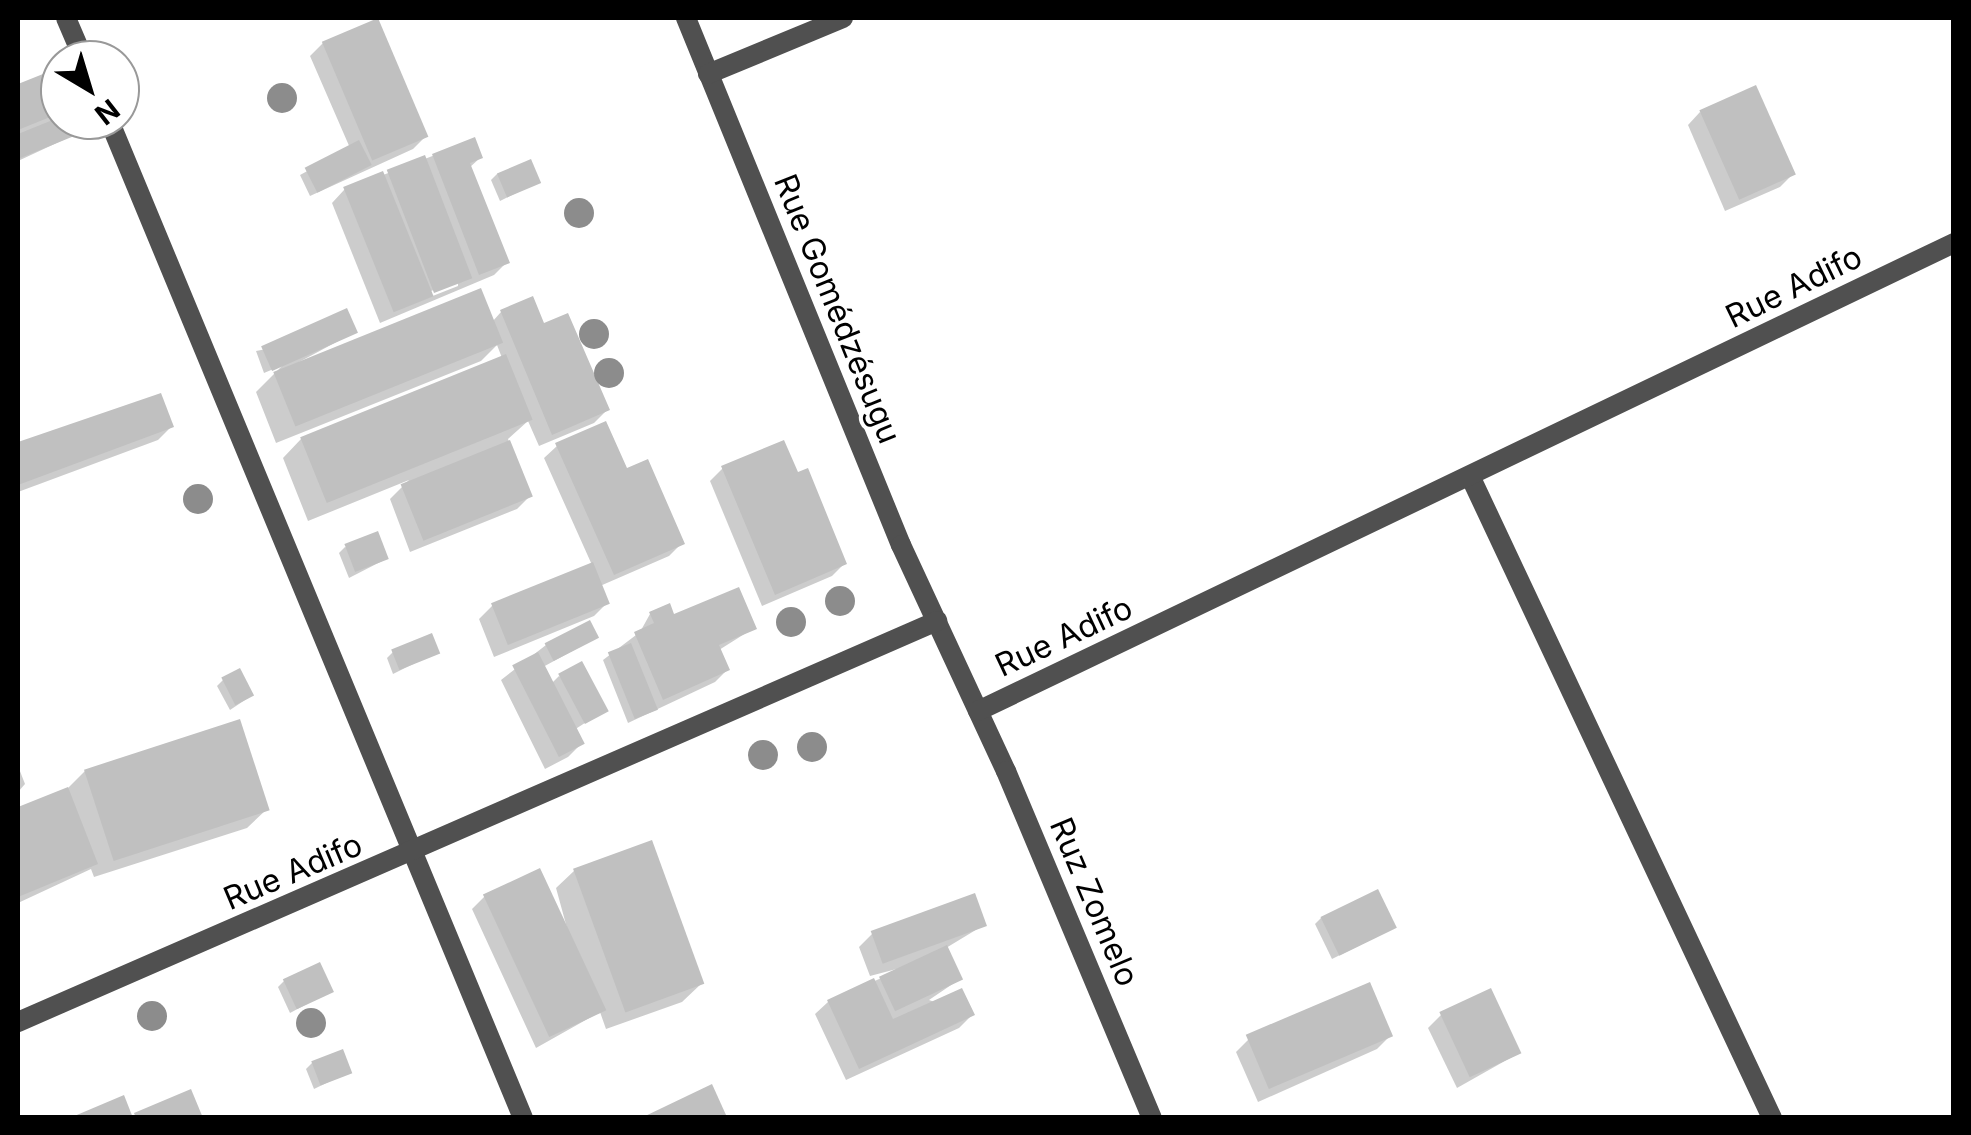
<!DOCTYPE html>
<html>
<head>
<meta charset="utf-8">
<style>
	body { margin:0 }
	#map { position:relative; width:1971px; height:1135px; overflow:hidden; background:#fff; font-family:Inter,sans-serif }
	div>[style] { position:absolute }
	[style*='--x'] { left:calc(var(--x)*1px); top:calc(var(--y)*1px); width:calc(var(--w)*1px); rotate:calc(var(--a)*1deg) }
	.shadow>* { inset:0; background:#0003 }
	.building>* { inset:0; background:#c0c0c0; transform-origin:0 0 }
	.street>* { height:20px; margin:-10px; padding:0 10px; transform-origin:10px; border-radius:10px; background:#505050 }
	.trees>* { width:30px; height:30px; margin:-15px; border-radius:50%; background:#8c8c8c }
	span { translate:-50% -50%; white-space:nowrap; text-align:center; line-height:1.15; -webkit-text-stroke:8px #fff; paint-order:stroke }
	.street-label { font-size:32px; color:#000 }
	.frame { position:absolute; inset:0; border:20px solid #000; pointer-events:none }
	.north { position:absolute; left:40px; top:40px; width:100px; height:100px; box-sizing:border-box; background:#fff; border:2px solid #999; border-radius:50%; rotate:142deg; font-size:28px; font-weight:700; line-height:40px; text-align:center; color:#000 }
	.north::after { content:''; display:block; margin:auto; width:35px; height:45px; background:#000; clip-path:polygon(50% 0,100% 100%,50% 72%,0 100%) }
</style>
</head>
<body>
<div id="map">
	<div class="shadow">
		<div style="clip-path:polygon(323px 43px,426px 136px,413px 149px,310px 196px,300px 175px,350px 148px,310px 56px)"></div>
		<div style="clip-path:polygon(52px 73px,60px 93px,60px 115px,53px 123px,76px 134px,18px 161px,18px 87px)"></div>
		<div style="clip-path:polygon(1700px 112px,1793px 174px,1780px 187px,1725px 211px,1688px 125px)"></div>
		<div style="clip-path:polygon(evenodd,474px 140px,480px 158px,469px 168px,507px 262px,494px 275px,380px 323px,332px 203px,344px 190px,474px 140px,458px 281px,458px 286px,425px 299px,423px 294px,458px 281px)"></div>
		<div style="clip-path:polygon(497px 174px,538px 182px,500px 201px,491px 180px)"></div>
		<div style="clip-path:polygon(501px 312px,543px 326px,607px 410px,594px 423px,539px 446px,528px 421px,508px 439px,530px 496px,517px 509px,410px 552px,390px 499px,409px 480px,308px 521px,283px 458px,301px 439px,502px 358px,497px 345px,481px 361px,276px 443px,256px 392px,283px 365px,264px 373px,256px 351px,355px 332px,288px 368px,492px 322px)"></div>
		<div style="clip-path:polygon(160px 396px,171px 427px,158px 440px,18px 492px,18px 445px)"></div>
		<div style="clip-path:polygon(557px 446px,626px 471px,682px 543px,669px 556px,600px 586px,607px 603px,594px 616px,494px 657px,479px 619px,492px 606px,592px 565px,544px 458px)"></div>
		<div style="clip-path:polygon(723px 468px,844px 564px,832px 576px,762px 606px,710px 481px)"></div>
		<div style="clip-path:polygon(345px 547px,386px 559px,349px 578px,339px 553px)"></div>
		<div style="clip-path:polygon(650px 614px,754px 628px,719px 650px,727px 670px,715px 682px,628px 723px,603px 660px,640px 632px)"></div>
		<div style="clip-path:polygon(596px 638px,543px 667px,551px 684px,559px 676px,605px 710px,574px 730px,581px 744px,568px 757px,545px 769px,501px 680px,546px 645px)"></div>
		<div style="clip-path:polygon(393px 652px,437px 652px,393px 674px,387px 658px)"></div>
		<div style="clip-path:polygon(223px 680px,251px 696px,230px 710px,217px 686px)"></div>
		<div style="clip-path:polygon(18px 766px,25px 784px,18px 792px)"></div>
		<div style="clip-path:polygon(85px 771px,266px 810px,247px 828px,94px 877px,91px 869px,18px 903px,18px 809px,65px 791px)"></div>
		<div style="clip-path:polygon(575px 870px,701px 984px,682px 1002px,606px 1029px,600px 1012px,536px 1048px,472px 909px,485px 896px,570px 939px,556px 888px)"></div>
		<div style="clip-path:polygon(1321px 918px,1394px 928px,1332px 959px,1315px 924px)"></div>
		<div style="clip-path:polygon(984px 925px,946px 948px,960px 979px,929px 1000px,972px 1015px,959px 1028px,846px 1080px,815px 1014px,828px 1002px,908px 966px,870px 976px,859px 947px,872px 934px)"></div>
		<div style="clip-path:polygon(284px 981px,331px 991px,290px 1013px,278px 987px)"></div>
		<div style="clip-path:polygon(1441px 1015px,1519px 1053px,1457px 1088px,1428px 1028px)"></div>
		<div style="clip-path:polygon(1390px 1036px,1377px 1049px,1258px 1102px,1236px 1052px,1249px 1039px)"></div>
		<div style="clip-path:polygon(312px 1063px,349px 1072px,314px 1089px,306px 1069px)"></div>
		<div style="clip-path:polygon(723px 1114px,720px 1118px,647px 1118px)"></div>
	</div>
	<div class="building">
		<div style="left:378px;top:18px;width:129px;height:61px;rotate:67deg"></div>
		<div style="clip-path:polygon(53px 70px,60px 113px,18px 130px,18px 84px)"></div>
		<div style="left:1756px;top:85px;width:98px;height:62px;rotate:66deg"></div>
		<div style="clip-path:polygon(60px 117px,74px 120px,79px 134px,18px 159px,18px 134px)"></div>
		<div style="clip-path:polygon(475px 137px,483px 158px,470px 163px,510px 263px,479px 275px,432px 154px)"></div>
		<div style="left:359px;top:140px;width:28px;height:61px;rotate:63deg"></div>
		<div style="left:425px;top:155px;width:132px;height:41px;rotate:69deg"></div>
		<div style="left:531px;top:159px;width:26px;height:37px;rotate:67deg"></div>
		<div style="left:383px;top:171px;width:135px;height:43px;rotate:68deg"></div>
		<div style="left:481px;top:288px;width:59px;height:224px;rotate:68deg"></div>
		<div style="clip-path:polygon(533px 296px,544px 323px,568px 313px,610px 410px,552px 435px,500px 310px)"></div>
		<div style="left:347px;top:308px;width:27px;height:94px;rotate:66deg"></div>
		<div style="left:506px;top:354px;width:71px;height:222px;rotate:68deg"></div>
		<div style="clip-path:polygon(161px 393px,174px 427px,18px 485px,18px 442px)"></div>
		<div style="clip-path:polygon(606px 421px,627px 468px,648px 459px,685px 544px,614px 575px,555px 443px)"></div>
		<div style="left:510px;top:440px;width:61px;height:118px;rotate:68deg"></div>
		<div style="clip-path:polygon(784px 440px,798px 472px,808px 468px,847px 564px,775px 595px,721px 466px)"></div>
		<div style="left:378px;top:531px;width:30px;height:36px;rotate:69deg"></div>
		<div style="left:593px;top:562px;width:45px;height:110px;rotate:68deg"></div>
		<div style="clip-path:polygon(739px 587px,757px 629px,719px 645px,730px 670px,663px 700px,634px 632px,654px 623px,649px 612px,670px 603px,674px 614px)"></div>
		<div style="left:590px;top:620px;width:20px;height:51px;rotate:63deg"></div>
		<div style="left:432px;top:633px;width:22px;height:44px;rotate:68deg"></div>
		<div style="left:631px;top:643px;width:72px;height:25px;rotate:68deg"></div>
		<div style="left:538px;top:652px;width:103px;height:29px;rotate:63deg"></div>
		<div style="left:582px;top:661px;width:57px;height:27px;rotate:62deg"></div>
		<div style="left:240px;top:668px;width:31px;height:21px;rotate:63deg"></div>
		<div style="left:240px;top:719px;width:96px;height:164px;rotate:72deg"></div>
		<div style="clip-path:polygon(68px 787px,98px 864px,18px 897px,18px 807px)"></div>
		<div style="left:652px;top:840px;width:153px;height:84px;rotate:70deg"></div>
		<div style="left:540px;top:868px;width:157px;height:63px;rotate:65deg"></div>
		<div style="left:1378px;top:889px;width:43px;height:64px;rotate:64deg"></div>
		<div style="left:975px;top:893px;width:35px;height:111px;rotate:70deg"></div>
		<div style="left:947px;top:945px;width:38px;height:75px;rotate:65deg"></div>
		<div style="left:320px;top:962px;width:33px;height:41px;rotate:65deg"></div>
		<div style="clip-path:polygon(874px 978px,893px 1019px,962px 988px,975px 1015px,859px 1069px,827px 1000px)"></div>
		<div style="left:1370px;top:982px;width:59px;height:135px;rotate:67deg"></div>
		<div style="left:1491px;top:988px;width:72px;height:57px;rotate:65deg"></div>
		<div style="left:343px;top:1049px;width:26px;height:34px;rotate:69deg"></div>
		<div style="clip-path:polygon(712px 1084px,726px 1115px,641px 1118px)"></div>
		<div style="clip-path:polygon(191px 1089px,203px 1118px,136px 1118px,134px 1113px)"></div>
		<div style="clip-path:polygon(124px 1095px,133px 1118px,72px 1118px,72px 1117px)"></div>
	</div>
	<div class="street">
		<div style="--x:66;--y:18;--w:46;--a:66.8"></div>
		<div style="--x:686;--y:18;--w:569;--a:67.81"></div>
		<div style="--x:901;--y:545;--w:249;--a:65.1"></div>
		<div style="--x:1006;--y:771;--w:376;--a:67.2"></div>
		<div style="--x:708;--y:74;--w:146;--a:-22.5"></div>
		<div style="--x:109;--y:120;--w:1080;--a:67.47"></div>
		<div style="--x:1471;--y:478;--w:707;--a:64.81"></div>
		<div style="--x:978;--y:711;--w:1082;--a:-25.62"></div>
		<div style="--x:18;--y:1022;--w:1003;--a:-23.57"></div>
	</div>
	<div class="trees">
		<div style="left:282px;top:98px"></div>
		<div style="left:579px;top:213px"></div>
		<div style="left:594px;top:334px"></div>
		<div style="left:609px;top:373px"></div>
		<div style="left:198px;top:499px"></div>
		<div style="left:840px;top:601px"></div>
		<div style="left:791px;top:622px"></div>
		<div style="left:812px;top:747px"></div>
		<div style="left:763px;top:755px"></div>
		<div style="left:152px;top:1016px"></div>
		<div style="left:311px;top:1023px"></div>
	</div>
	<div class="street-label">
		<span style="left:1794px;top:287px;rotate:-26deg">Rue Adifo</span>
		<span style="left:837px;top:309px;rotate:68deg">Rue Gomédzésugu</span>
		<span style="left:1064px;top:637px;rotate:-25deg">Rue Adifo</span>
		<span style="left:293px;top:872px;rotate:-23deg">Rue Adifo</span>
		<span style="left:1094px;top:902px;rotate:67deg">Ruz Zomelo</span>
	</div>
	<div class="frame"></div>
	<div class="north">N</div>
</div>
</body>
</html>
